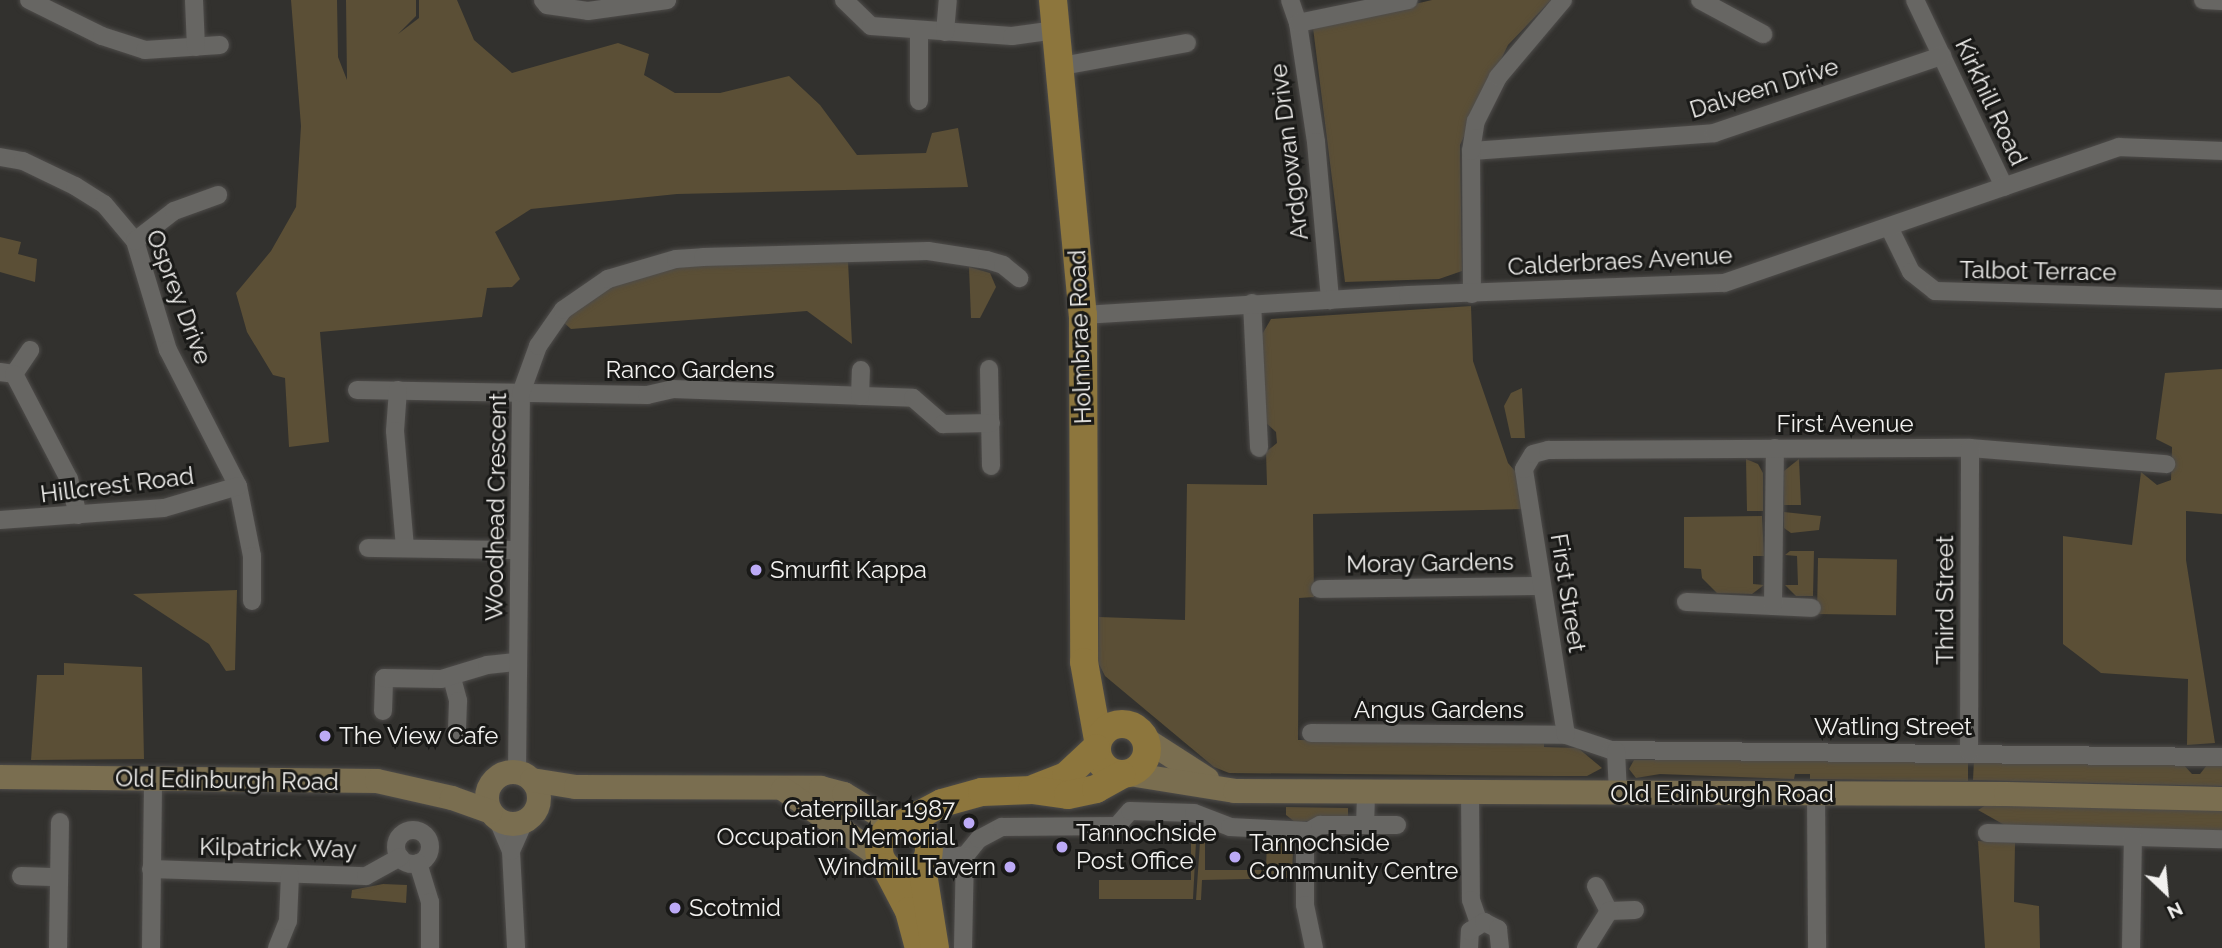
<!DOCTYPE html>
<html>
<head>
<meta charset="utf-8">
<style>
	body { margin:0 }
	#map { position:relative; width:2222px; height:948px; overflow:hidden; background:#32312e; font-family:Raleway,sans-serif }
	div>[style] { position:absolute }
	[style*='--x'] { left:calc(var(--x)*1px); top:calc(var(--y)*1px); width:calc(var(--w)*1px); rotate:calc(var(--a)*1deg) }
	.green>* { inset:0; background:#5b4f36; transform-origin:0 0 }
	.roads { filter:drop-shadow(0 0 2px #4e4c4a) drop-shadow(0 0 2px #4e4c4a) }
	.minor>* { height:18px; margin:-9px; padding:0 9px; transform-origin:9px; border-radius:9px; background:#676663 }
	.minor>.ring { margin:-9px; padding:0; box-sizing:content-box; background:none; border:18px solid #676663; border-radius:50% }
	.secondary>* { height:24px; margin:-12px; padding:0 12px; transform-origin:12px; border-radius:12px; background:#7a6e50 }
	.secondary>.ring { margin:-12px; padding:0; box-sizing:content-box; background:none; border:24px solid #7a6e50; border-radius:50% }
	.primary>* { height:28px; margin:-14px; padding:0 14px; transform-origin:14px; border-radius:14px; background:#8d763d }
	.primary>.ring { margin:-14px; padding:0; box-sizing:content-box; background:none; border:28px solid #8d763d; border-radius:50% }
	.dots>* { width:19px; height:19px; translate:-50% -50%; box-sizing:border-box; border:4px solid #191917; border-radius:50% }
	span { translate:-50% -50%; white-space:nowrap; text-align:center; line-height:1.15; -webkit-text-stroke:6px #191917; paint-order:stroke }
	.street-label { font-size:24px; color:#f2f1ef }
	.poi-label { font-size:24px; color:#f2f1ef }
	.left { translate:0 -50%; text-align:left }
	.right { translate:-100% -50%; text-align:right }
	.north { position:absolute; left:2131px; top:857px; width:70px; height:70px; -webkit-text-stroke:5px #191917; paint-order:stroke; rotate:154deg; font-size:19px; font-weight:700; line-height:28px; text-align:center; color:#f2f1ef }
	.north::after { content:''; display:block; margin:auto; width:24px; height:32px; background:#f2f1ef; clip-path:polygon(50% 0,100% 100%,50% 72%,0 100%) }
</style>
</head>
<body>
<div id="map">
	<div class="green">
		<div style="clip-path:polygon(291px 0,337px 0,338px 57px,347px 80px,346px 0,416px 0,416px 16px,398px 34px,419px 18px,419px 0,457px 0,474px 40px,512px 73px,618px 43px,649px 54px,644px 75px,675px 93px,720px 93px,789px 76px,820px 105px,857px 155px,926px 153px,932px 133px,958px 128px,968px 187px,677px 194px,531px 209px,495px 232px,520px 279px,512px 287px,487px 288px,482px 317px,320px 332px,329px 442px,289px 447px,285px 378px,273px 375px,247px 332px,236px 293px,271px 251px,296px 207px,301px 126px)"></div>
		<div style="clip-path:polygon(1432px 0,1551px 0,1508px 45px,1460px 145px,1462px 271px,1439px 279px,1345px 282px,1313px 28px)"></div>
		<div style="clip-path:polygon(0 237px,21px 242px,18px 254px,37px 259px,35px 282px,0 272px)"></div>
		<div style="clip-path:polygon(848px 261px,852px 344px,807px 311px,571px 329px,562px 321px,612px 286px,659px 271px,689px 266px)"></div>
		<div style="clip-path:polygon(969px 267px,990px 273px,996px 287px,980px 318px,971px 318px)"></div>
		<div style="clip-path:polygon(1471px 306px,1473px 361px,1508px 463px,1521px 478px,1525px 509px,1313px 514px,1314px 597px,1299px 598px,1298px 740px,1544px 742px,1544px 747px,1578px 748px,1602px 768px,1587px 776px,1558px 776px,1229px 773px,1214px 767px,1105px 676px,1099px 664px,1099px 617px,1185px 620px,1187px 484px,1267px 485px,1266px 452px,1277px 443px,1276px 432px,1264px 421px,1260px 338px,1271px 319px)"></div>
		<div style="clip-path:polygon(2222px 369px,2222px 514px,2186px 511px,2186px 560px,2215px 743px,2187px 745px,2188px 679px,2101px 673px,2063px 644px,2063px 536px,2132px 545px,2141px 472px,2157px 485px,2171px 480px,2172px 447px,2156px 439px,2165px 373px)"></div>
		<div style="clip-path:polygon(1522px 388px,1525px 438px,1511px 438px,1504px 406px,1511px 393px)"></div>
		<div style="clip-path:polygon(1746px 459px,1758px 464px,1763px 473px,1763px 511px,1747px 511px)"></div>
		<div style="clip-path:polygon(1799px 459px,1801px 505px,1784px 505px,1784px 471px)"></div>
		<div style="clip-path:polygon(1784px 512px,1821px 516px,1819px 530px,1791px 533px,1784px 528px)"></div>
		<div style="clip-path:polygon(1762px 516px,1764px 556px,1753px 556px,1753px 584px,1764px 585px,1752px 594px,1717px 593px,1702px 578px,1701px 569px,1684px 568px,1684px 517px)"></div>
		<div style="clip-path:polygon(1790px 551px,1814px 551px,1813px 596px,1796px 596px,1785px 585px,1798px 585px,1797px 556px,1785px 555px)"></div>
		<div style="left:1818px;top:558px;width:79px;height:56px;rotate:1deg"></div>
		<div style="clip-path:polygon(237px 590px,235px 670px,226px 671px,209px 644px,133px 594px)"></div>
		<div style="clip-path:polygon(64px 663px,142px 667px,144px 759px,31px 760px,37px 675px,64px 675px)"></div>
		<div style="clip-path:polygon(1667px 755px,1968px 760px,1968px 781px,1810px 779px,1810px 774px,1795px 774px,1794px 779px,1660px 774px,1636px 778px,1629px 769px,1634px 760px,1667px 760px)"></div>
		<div style="clip-path:polygon(1974px 759px,2182px 763px,2192px 774px,2200px 774px,2207px 765px,2222px 764px,2222px 786px,1973px 780px)"></div>
		<div style="clip-path:polygon(1986px 805px,2222px 810px,2222px 832px,2008px 827px,1978px 810px)"></div>
		<div style="clip-path:polygon(1286px 807px,1348px 808px,1348px 818px,1295px 822px,1286px 815px)"></div>
		<div style="clip-path:polygon(1205px 838px,1205px 870px,1266px 870px,1267px 839px,1280px 839px,1293px 852px,1292px 878px,1202px 880px,1201px 900px,1196px 900px,1200px 842px)"></div>
		<div style="clip-path:polygon(1191px 839px,1196px 842px,1193px 899px,1099px 899px,1099px 880px,1191px 880px)"></div>
		<div style="clip-path:polygon(1978px 841px,2015px 843px,2014px 902px,2039px 906px,2040px 948px,1985px 948px)"></div>
		<div style="clip-path:polygon(383px 884px,407px 885px,406px 903px,351px 898px,352px 890px)"></div>
	</div>
	<div class="roads">
		<div class="minor">
			<div style="--x:29;--y:0;--w:81;--a:26.3"></div>
			<div style="--x:102;--y:36;--w:45;--a:18"></div>
			<div style="--x:145;--y:50;--w:75;--a:-3.8"></div>
			<div style="--x:194;--y:0;--w:47;--a:87.6"></div>
			<div style="--x:543;--y:0;--w:6;--a:51"></div>
			<div style="--x:547;--y:5;--w:41;--a:8.3"></div>
			<div style="--x:588;--y:11;--w:80;--a:-7.9"></div>
			<div style="--x:844;--y:0;--w:37;--a:44"></div>
			<div style="--x:871;--y:26;--w:141;--a:4.1"></div>
			<div style="--x:1012;--y:36;--w:44;--a:-7.8"></div>
			<div style="--x:1290;--y:0;--w:24;--a:71"></div>
			<div style="--x:1298;--y:23;--w:120;--a:81.4"></div>
			<div style="--x:1316;--y:142;--w:159;--a:84.9"></div>
			<div style="--x:1700;--y:0;--w:72;--a:28.4"></div>
			<div style="--x:1915;--y:0;--w:207;--a:64.5"></div>
			<div style="--x:2203;--y:0;--w:19;--a:3"></div>
			<div style="--x:1298;--y:23;--w:113;--a:-11.7"></div>
			<div style="--x:945;--y:32;--w:32;--a:-85"></div>
			<div style="--x:1062;--y:66;--w:127;--a:-10.4"></div>
			<div style="--x:919;--y:101;--w:71;--a:-90"></div>
			<div style="--x:1471;--y:151;--w:244;--a:-4.2"></div>
			<div style="--x:1714;--y:133;--w:241;--a:-18.7"></div>
			<div style="--x:0;--y:157;--w:23;--a:10"></div>
			<div style="--x:23;--y:161;--w:58;--a:25.7"></div>
			<div style="--x:75;--y:186;--w:34;--a:32"></div>
			<div style="--x:104;--y:204;--w:48;--a:50"></div>
			<div style="--x:135;--y:241;--w:114;--a:73.2"></div>
			<div style="--x:168;--y:350;--w:153;--a:62.8"></div>
			<div style="--x:238;--y:486;--w:71;--a:78.7"></div>
			<div style="--x:252;--y:556;--w:45;--a:90"></div>
			<div style="--x:1889;--y:227;--w:50;--a:63.9"></div>
			<div style="--x:1911;--y:272;--w:31;--a:38"></div>
			<div style="--x:1935;--y:291;--w:287;--a:1.6"></div>
			<div style="--x:135;--y:241;--w:49;--a:-37.6"></div>
			<div style="--x:174;--y:211;--w:47;--a:-20"></div>
			<div style="--x:1472;--y:294;--w:143;--a:-90.4"></div>
			<div style="--x:1471;--y:151;--w:30;--a:-81"></div>
			<div style="--x:1476;--y:121;--w:49;--a:-63.4"></div>
			<div style="--x:1498;--y:77;--w:101;--a:-49.8"></div>
			<div style="--x:1252;--y:303;--w:145;--a:87.2"></div>
			<div style="--x:1083;--y:315;--w:326;--a:-3.5"></div>
			<div style="--x:1408;--y:295;--w:316;--a:-2.2"></div>
			<div style="--x:1724;--y:283;--w:418;--a:-19"></div>
			<div style="--x:2119;--y:147;--w:103;--a:2.2"></div>
			<div style="--x:989;--y:369;--w:97;--a:88.8"></div>
			<div style="--x:0;--y:372;--w:14;--a:8"></div>
			<div style="--x:14;--y:374;--w:29;--a:-56"></div>
			<div style="--x:14;--y:374;--w:119;--a:62.4"></div>
			<div style="--x:69;--y:479;--w:37;--a:76"></div>
			<div style="--x:357;--y:390;--w:290;--a:1"></div>
			<div style="--x:647;--y:395;--w:26;--a:-13"></div>
			<div style="--x:672;--y:389;--w:241;--a:2.1"></div>
			<div style="--x:913;--y:398;--w:40;--a:41"></div>
			<div style="--x:943;--y:424;--w:48;--a:-1.2"></div>
			<div style="--x:398;--y:390;--w:41;--a:94.2"></div>
			<div style="--x:395;--y:431;--w:117;--a:85.1"></div>
			<div style="--x:860;--y:396;--w:26;--a:-88"></div>
			<div style="--x:0;--y:520;--w:164;--a:-4.2"></div>
			<div style="--x:164;--y:508;--w:77;--a:-16.6"></div>
			<div style="--x:368;--y:548;--w:151;--a:0.8"></div>
			<div style="--x:1320;--y:589;--w:222;--a:-0.8"></div>
			<div style="--x:1686;--y:602;--w:126;--a:2.7"></div>
			<div style="--x:1773;--y:606;--w:158;--a:-89.3"></div>
			<div style="--x:452;--y:678;--w:24;--a:75"></div>
			<div style="--x:458;--y:701;--w:31;--a:92"></div>
			<div style="--x:383;--y:711;--w:33;--a:-88"></div>
			<div style="--x:384;--y:678;--w:57;--a:1"></div>
			<div style="--x:441;--y:679;--w:48;--a:-16.9"></div>
			<div style="--x:487;--y:665;--w:31;--a:-6"></div>
			<div style="--x:1311;--y:733;--w:255;--a:0.4"></div>
			<div style="--x:1566;--y:735;--w:47;--a:18.4"></div>
			<div style="--x:1611;--y:750;--w:611;--a:0.66"></div>
			<div style="--x:1566;--y:735;--w:269;--a:-99"></div>
			<div style="--x:1524;--y:469;--w:17;--a:-59"></div>
			<div style="--x:1533;--y:454;--w:16;--a:-15"></div>
			<div style="--x:1548;--y:450;--w:422;--a:-0.3"></div>
			<div style="--x:1970;--y:448;--w:197;--a:4.7"></div>
			<div style="--x:1616;--y:751;--w:42;--a:87.3"></div>
			<div style="--x:1969;--y:752;--w:304;--a:-89.8"></div>
			<div style="--x:517;--y:772;--w:379;--a:-89.4"></div>
			<div style="--x:521;--y:393;--w:50;--a:-70.1"></div>
			<div style="--x:538;--y:346;--w:44;--a:-55.2"></div>
			<div style="--x:563;--y:310;--w:55;--a:-34.6"></div>
			<div style="--x:608;--y:279;--w:71;--a:-16.4"></div>
			<div style="--x:676;--y:259;--w:27;--a:-4"></div>
			<div style="--x:703;--y:257;--w:225;--a:-1.5"></div>
			<div style="--x:928;--y:251;--w:60;--a:8.7"></div>
			<div style="--x:987;--y:260;--w:17;--a:17"></div>
			<div style="--x:1003;--y:265;--w:21;--a:39"></div>
			<div style="--x:1470;--y:793;--w:107;--a:89.5"></div>
			<div style="--x:1471;--y:900;--w:24;--a:71"></div>
			<div style="--x:1816;--y:794;--w:154;--a:89.6"></div>
			<div style="--x:497;--y:818;--w:36;--a:67"></div>
			<div style="--x:511;--y:851;--w:97;--a:87"></div>
			<div style="--x:1365;--y:825;--w:33;--a:-88"></div>
			<div class="ring" style="left:396px;top:830px;width:16px;height:16px"></div>
			<div style="--x:1309;--y:831;--w:14;--a:107"></div>
			<div style="--x:1305;--y:844;--w:61;--a:90"></div>
			<div style="--x:1305;--y:905;--w:44;--a:78.2"></div>
			<div style="--x:1987;--y:833;--w:235;--a:1.5"></div>
			<div style="--x:511;--y:851;--w:34;--a:-66"></div>
			<div style="--x:929;--y:854;--w:36;--a:3"></div>
			<div style="--x:965;--y:856;--w:22;--a:-51"></div>
			<div style="--x:979;--y:839;--w:26;--a:-28"></div>
			<div style="--x:1002;--y:827;--w:115;--a:-0.5"></div>
			<div style="--x:1117;--y:826;--w:20;--a:-49"></div>
			<div style="--x:1130;--y:811;--w:64;--a:1.8"></div>
			<div style="--x:1194;--y:813;--w:39;--a:21"></div>
			<div style="--x:1230;--y:827;--w:79;--a:2.9"></div>
			<div style="--x:1309;--y:831;--w:13;--a:-29"></div>
			<div style="--x:1320;--y:825;--w:77;--a:0"></div>
			<div style="--x:418;--y:863;--w:41;--a:72.9"></div>
			<div style="--x:430;--y:902;--w:46;--a:90"></div>
			<div style="--x:151;--y:869;--w:215;--a:1.9"></div>
			<div style="--x:366;--y:876;--w:39;--a:-29"></div>
			<div style="--x:21;--y:876;--w:38;--a:2"></div>
			<div style="--x:1596;--y:886;--w:28;--a:63"></div>
			<div style="--x:1609;--y:911;--w:26;--a:-2"></div>
			<div style="--x:58;--y:948;--w:126;--a:-89.1"></div>
			<div style="--x:151;--y:948;--w:170;--a:-89.3"></div>
			<div style="--x:277;--y:948;--w:29;--a:-68"></div>
			<div style="--x:288;--y:921;--w:46;--a:-87.5"></div>
			<div style="--x:963;--y:948;--w:92;--a:-88.8"></div>
			<div style="--x:1469;--y:948;--w:17;--a:-87"></div>
			<div style="--x:1470;--y:931;--w:17;--a:-33"></div>
			<div style="--x:1484;--y:922;--w:16;--a:27"></div>
			<div style="--x:1498;--y:929;--w:19;--a:84"></div>
			<div style="--x:1586;--y:948;--w:44;--a:-58.1"></div>
			<div style="--x:2131;--y:948;--w:111;--a:-89"></div>
		</div>
		<div class="secondary">
			<div style="--x:1145;--y:739;--w:74;--a:32.8"></div>
			<div class="ring" style="left:487px;top:772px;width:28px;height:28px"></div>
			<div style="--x:1129;--y:774;--w:107;--a:9.1"></div>
			<div style="--x:1235;--y:791;--w:771;--a:0.22"></div>
			<div style="--x:2006;--y:794;--w:216;--a:1.3"></div>
			<div style="--x:0;--y:777;--w:377;--a:0.6"></div>
			<div style="--x:377;--y:781;--w:77;--a:12.8"></div>
			<div style="--x:452;--y:798;--w:41;--a:19.7"></div>
			<div style="--x:532;--y:780;--w:45;--a:9"></div>
			<div style="--x:576;--y:787;--w:245;--a:0.2"></div>
			<div style="--x:821;--y:788;--w:24;--a:15"></div>
			<div style="--x:844;--y:794;--w:61;--a:30.8"></div>
			<div style="--x:783;--y:789;--w:117;--a:34.9"></div>
		</div>
		<div class="primary">
			<div style="--x:1053;--y:0;--w:316;--a:84.6"></div>
			<div style="--x:1083;--y:315;--w:347;--a:89.8"></div>
			<div style="--x:1084;--y:662;--w:79;--a:79.8"></div>
			<div class="ring" style="left:1097px;top:724px;width:22px;height:22px"></div>
			<div style="--x:1035;--y:788;--w:33;--a:-21"></div>
			<div style="--x:1066;--y:776;--w:41;--a:-43"></div>
			<div style="--x:904;--y:823;--w:43;--a:-27.8"></div>
			<div style="--x:942;--y:803;--w:41;--a:-15.4"></div>
			<div style="--x:982;--y:792;--w:50;--a:-2.3"></div>
			<div style="--x:1032;--y:790;--w:36;--a:8"></div>
			<div style="--x:1068;--y:795;--w:29;--a:-12"></div>
			<div style="--x:1096;--y:789;--w:29;--a:-29"></div>
			<div class="ring" style="left:879px;top:824px;width:22px;height:22px"></div>
			<div style="--x:886;--y:867;--w:50;--a:62.4"></div>
			<div style="--x:909;--y:911;--w:38;--a:75"></div>
			<div style="--x:922;--y:867;--w:82;--a:80.9"></div>
		</div>
	</div>
	<div class="dots">
		<div style="left:756px;top:570px;background:#bcaaf6"></div>
		<div style="left:325px;top:736px;background:#bcaaf6"></div>
		<div style="left:969px;top:823px;background:#bcaaf6"></div>
		<div style="left:1062px;top:847px;background:#bcaaf6"></div>
		<div style="left:1235px;top:857px;background:#bcaaf6"></div>
		<div style="left:1010px;top:867px;background:#bcaaf6"></div>
		<div style="left:675px;top:908px;background:#bcaaf6"></div>
	</div>
	<div class="street-label">
		<span style="left:1764px;top:88px;rotate:-17deg">Dalveen Drive</span>
		<span style="left:1991px;top:102px;rotate:65deg">Kirkhill Road</span>
		<span style="left:1289px;top:152px;rotate:-97deg">Ardgowan Drive</span>
		<span style="left:1620px;top:261px;rotate:-3deg">Calderbraes Avenue</span>
		<span style="left:2038px;top:271px;rotate:1deg">Talbot Terrace</span>
		<span style="left:179px;top:297px;rotate:69deg">Osprey Drive</span>
		<span style="left:1080px;top:337px;rotate:-92deg">Holmbrae Road</span>
		<span style="left:690px;top:370px">Ranco Gardens</span>
		<span style="left:1845px;top:424px">First Avenue</span>
		<span style="left:117px;top:485px;rotate:-7deg">Hillcrest Road</span>
		<span style="left:496px;top:507px;rotate:-89deg">Woodhead Crescent</span>
		<span style="left:1430px;top:563px;rotate:-1deg">Moray Gardens</span>
		<span style="left:1568px;top:593px;rotate:81deg">First Street</span>
		<span style="left:1945px;top:600px;rotate:-90deg">Third Street</span>
		<span style="left:1439px;top:710px">Angus Gardens</span>
		<span style="left:1893px;top:727px">Watling Street</span>
		<span style="left:227px;top:780px;rotate:1deg">Old Edinburgh Road</span>
		<span style="left:1722px;top:794px">Old Edinburgh Road</span>
		<span style="left:278px;top:848px;rotate:1deg">Kilpatrick Way</span>
	</div>
	<div class="poi-label">
		<span class="left" style="left:770px;top:570px">Smurfit Kappa</span>
		<span class="left" style="left:339px;top:736px">The View Cafe</span>
		<span class="right" style="left:955px;top:823px">Caterpillar 1987<br>Occupation Memorial</span>
		<span class="left" style="left:1076px;top:847px">Tannochside<br>Post Office</span>
		<span class="left" style="left:1249px;top:857px">Tannochside<br>Community Centre</span>
		<span class="right" style="left:996px;top:867px">Windmill Tavern</span>
		<span class="left" style="left:689px;top:908px">Scotmid</span>
	</div>
	<div class="north">N</div>
</div>
</body>
</html>
